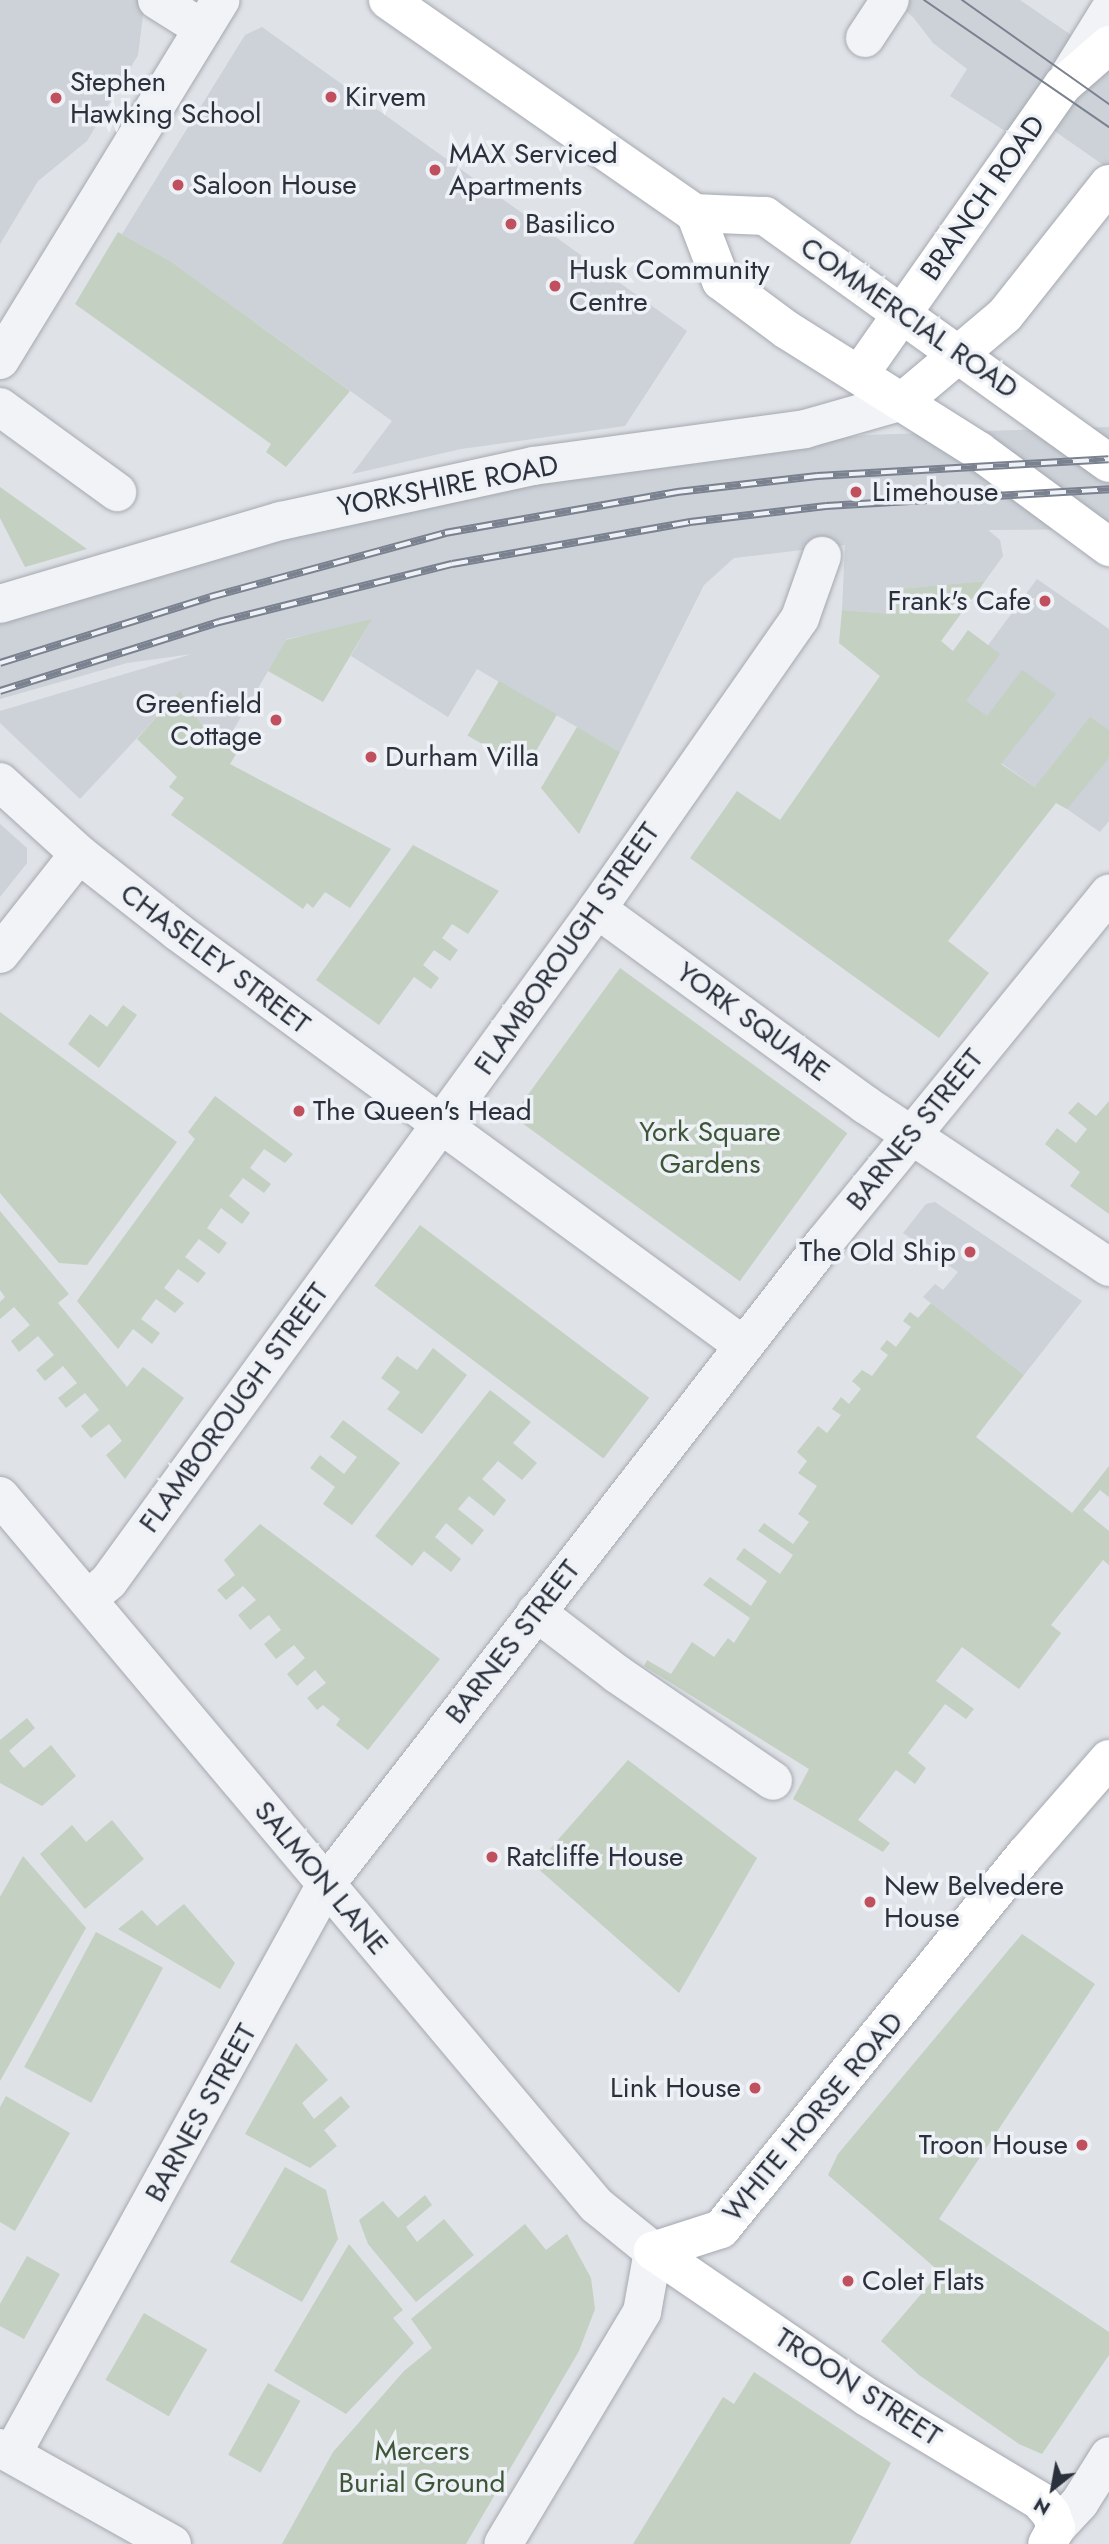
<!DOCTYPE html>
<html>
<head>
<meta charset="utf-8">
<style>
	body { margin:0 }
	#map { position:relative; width:1109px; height:2544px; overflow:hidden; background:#dfe2e7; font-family:Jost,sans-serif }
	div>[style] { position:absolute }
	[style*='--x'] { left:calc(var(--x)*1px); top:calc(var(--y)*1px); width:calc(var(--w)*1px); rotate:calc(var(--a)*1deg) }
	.built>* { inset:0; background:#cdd1d8 }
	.green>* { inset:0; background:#c4d0c1; transform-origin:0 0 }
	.roads { filter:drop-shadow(0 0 2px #a5a9b0) drop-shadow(0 0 2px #a5a9b0) }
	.minor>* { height:38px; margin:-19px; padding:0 19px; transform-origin:19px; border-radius:19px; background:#f1f3f6 }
	.major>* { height:38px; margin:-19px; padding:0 19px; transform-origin:19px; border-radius:19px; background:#fff }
	.highway>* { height:38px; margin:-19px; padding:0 19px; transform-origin:19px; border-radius:19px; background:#fff }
	.tram>* { height:2px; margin:-1px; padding:0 1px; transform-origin:1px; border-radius:1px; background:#7a818f }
	.rail>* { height:8px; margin-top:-4px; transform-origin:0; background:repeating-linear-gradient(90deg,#eef1f5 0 16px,#7a818f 0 32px); box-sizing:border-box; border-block:2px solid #7a818f }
	.dots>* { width:19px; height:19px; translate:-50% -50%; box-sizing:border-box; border:4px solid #eef1f5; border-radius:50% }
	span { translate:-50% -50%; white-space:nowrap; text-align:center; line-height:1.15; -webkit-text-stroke:7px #eef1f5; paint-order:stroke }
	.poi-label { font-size:28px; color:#2a303c }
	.left { translate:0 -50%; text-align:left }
	.right { translate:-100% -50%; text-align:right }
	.street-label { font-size:28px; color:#2a303c }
	.park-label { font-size:28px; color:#3d5638 }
	.north { position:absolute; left:1018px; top:2453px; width:70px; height:70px; -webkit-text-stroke:5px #eef1f5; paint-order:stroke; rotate:211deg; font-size:19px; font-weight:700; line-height:28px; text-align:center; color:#2a303c }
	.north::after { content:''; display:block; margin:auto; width:24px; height:32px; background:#2a303c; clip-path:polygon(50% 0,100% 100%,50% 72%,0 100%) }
</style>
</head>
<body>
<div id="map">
	<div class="built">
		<div style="clip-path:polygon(0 0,145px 0,138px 55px,87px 141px,38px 181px,0 244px)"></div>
		<div style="clip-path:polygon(892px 0,1020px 0,1109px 61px,1109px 169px,1036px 118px,1019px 140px,950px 96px,967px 69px,933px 43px,913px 17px)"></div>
		<div style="clip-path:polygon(262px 27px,687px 331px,625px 426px,461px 449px,352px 474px,392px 421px,170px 261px,122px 234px,245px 35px)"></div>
		<div style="clip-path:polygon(1109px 427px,1109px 529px,988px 530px,1000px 540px,1003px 556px,985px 581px,900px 589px,892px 614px,842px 610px,845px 545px,734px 558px,704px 585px,620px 752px,477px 669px,448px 717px,351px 656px,370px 622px,287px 639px,225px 744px,208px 735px,180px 692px,80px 799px,0 723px,0 711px,192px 654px,127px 663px,0 699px,0 620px,358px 514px,598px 471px,865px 435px)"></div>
		<div style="clip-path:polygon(1037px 579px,1109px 629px,1109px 821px,1100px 832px,935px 717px)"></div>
		<div style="clip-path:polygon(0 824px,27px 848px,27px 863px,0 897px)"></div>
		<div style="clip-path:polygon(935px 1202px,1082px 1301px,1024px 1375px,923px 1297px,935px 1284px,943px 1290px,958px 1272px,903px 1233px,926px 1204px)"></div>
	</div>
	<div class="green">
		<div style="clip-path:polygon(118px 232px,170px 261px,350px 391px,286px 467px,266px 452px,271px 444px,75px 304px)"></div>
		<div style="clip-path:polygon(0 487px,87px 549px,25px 567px,0 518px)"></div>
		<div style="clip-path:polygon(985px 581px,941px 641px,953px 651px,968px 630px,1000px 654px,966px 701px,987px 716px,1022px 670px,1056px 694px,1001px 764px,1035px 787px,1090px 717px,1109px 730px,1109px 758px,1067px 809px,1056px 803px,948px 941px,989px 973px,939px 1038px,690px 858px,737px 791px,780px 820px,880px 676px,839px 643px,842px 610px,892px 614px,899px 589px)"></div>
		<div style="clip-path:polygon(372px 619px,323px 702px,268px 671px,286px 640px)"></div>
		<div style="left:499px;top:681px;width:67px;height:63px;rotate:30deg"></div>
		<div style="clip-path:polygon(180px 691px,208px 735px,238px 751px,230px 764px,391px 849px,350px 908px,325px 892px,313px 908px,307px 903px,303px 909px,171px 815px,184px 798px,169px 787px,177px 777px,137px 739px)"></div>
		<div style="clip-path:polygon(577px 727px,620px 752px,579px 834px,541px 788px)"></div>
		<div style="clip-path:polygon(413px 845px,499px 891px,468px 934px,452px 924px,442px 938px,458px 950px,450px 961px,434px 950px,423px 965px,439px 978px,431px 989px,414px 977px,379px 1025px,316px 980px)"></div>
		<div style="left:620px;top:968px;width:281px;height:183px;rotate:36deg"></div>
		<div style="clip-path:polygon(123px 1005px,137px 1015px,99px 1068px,68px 1044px,90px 1014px,107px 1027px)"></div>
		<div style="clip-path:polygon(0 1012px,177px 1142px,87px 1265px,59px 1263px,0 1193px)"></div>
		<div style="clip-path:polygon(215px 1096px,293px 1154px,285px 1163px,264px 1149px,250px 1168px,271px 1184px,264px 1193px,243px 1178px,229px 1196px,250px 1213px,242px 1224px,221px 1208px,207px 1228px,227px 1243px,219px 1254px,199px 1239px,185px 1257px,206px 1273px,198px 1283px,178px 1269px,164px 1288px,184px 1303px,175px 1313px,156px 1299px,141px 1319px,160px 1333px,152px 1344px,133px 1329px,118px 1349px,77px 1301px,195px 1139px,188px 1132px)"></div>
		<div style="clip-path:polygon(1109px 1101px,1109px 1214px,1070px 1186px,1080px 1172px,1045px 1144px,1057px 1128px,1076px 1143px,1087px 1129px,1068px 1113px,1078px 1102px,1096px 1116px)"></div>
		<div style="clip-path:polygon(0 1211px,69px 1294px,58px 1303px,127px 1387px,143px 1367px,184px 1398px,125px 1479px,106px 1455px,122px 1441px,109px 1424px,91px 1438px,81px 1426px,99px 1410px,85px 1393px,66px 1408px,58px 1398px,77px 1383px,63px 1366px,45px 1381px,36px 1370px,54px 1355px,38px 1336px,19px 1352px,11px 1341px,30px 1325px,14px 1307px,0 1319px,0 1302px,5px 1297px,0 1290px)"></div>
		<div style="left:420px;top:1225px;width:287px;height:76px;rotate:37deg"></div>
		<div style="clip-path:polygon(931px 1303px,1024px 1375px,976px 1437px,1072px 1513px,1109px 1466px,1109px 1497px,1100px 1490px,1083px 1510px,1109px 1531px,1109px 1565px,1103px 1560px,1051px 1625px,1061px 1633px,1019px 1689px,962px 1647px,936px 1681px,974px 1709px,966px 1719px,945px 1704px,908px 1753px,926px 1768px,915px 1784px,896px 1770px,858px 1820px,890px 1843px,883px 1852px,793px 1799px,809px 1769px,644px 1666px,647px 1660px,671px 1674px,692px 1642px,714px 1657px,728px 1638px,734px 1643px,750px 1618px,703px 1585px,710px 1577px,751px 1606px,767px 1581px,736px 1559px,744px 1548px,780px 1574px,793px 1555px,758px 1531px,764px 1523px,793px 1544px,809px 1522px,798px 1514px,817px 1486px,798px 1473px,807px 1461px,797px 1452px,818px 1426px,827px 1433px,841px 1415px,832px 1409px,841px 1397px,849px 1404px,861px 1389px,852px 1381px,862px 1370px,872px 1376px,888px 1355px,880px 1349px,887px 1340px,896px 1347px,911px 1327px,903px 1321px,910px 1312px,918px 1318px)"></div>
		<div style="clip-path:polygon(433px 1348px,467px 1375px,422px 1434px,387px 1409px,400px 1392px,381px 1378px,397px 1356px,417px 1370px)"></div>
		<div style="clip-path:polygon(490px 1390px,531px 1422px,513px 1443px,537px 1463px,522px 1480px,498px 1461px,482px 1479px,506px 1500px,494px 1516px,469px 1496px,458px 1509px,484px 1530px,472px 1545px,446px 1523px,435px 1537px,461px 1559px,451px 1572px,424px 1551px,412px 1566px,375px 1536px)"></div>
		<div style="clip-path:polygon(343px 1420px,400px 1463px,352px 1525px,323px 1504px,335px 1487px,310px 1468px,320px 1455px,344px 1474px,357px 1457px,330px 1437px)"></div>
		<div style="clip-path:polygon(260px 1524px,440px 1659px,368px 1750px,336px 1725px,340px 1719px,323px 1705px,317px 1710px,307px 1698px,326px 1683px,315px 1670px,297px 1686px,287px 1674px,305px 1658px,294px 1645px,276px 1659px,264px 1644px,281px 1630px,269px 1615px,250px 1630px,238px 1615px,256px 1600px,243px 1586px,226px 1600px,217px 1590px,235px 1575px,224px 1560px)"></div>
		<div style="clip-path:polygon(27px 1718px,35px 1728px,9px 1751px,24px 1768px,51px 1745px,76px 1776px,42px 1806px,0 1783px,0 1740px)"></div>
		<div style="clip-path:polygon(628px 1760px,757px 1858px,679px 1993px,535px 1866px)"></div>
		<div style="clip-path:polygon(112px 1820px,144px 1859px,85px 1909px,40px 1854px,72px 1825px,86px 1842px)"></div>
		<div style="clip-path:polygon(23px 1856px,86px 1928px,0 2081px,0 1897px)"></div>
		<div style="clip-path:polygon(184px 1904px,235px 1963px,220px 1989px,118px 1929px,142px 1910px,157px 1926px)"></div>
		<div style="left:96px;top:1932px;width:76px;height:153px;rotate:28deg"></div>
		<div style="clip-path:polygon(1022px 1934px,1095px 1984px,939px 2219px,1109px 2332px,1109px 2355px,1042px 2454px,1019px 2444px,919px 2375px,881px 2341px,940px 2272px,828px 2175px,838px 2154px)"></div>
		<div style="clip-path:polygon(296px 2043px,328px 2080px,302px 2103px,314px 2119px,341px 2096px,350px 2107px,324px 2130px,337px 2146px,310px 2168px,245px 2134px)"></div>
		<div style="clip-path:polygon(6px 2096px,70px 2133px,15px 2231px,0 2222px,0 2107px)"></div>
		<div style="clip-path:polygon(285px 2167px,326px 2190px,338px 2239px,302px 2302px,230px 2262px)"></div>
		<div style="clip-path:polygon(425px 2195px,432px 2205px,406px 2227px,417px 2242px,444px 2219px,474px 2255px,416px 2302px,368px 2244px,359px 2220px,383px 2201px,398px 2218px)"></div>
		<div style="clip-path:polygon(525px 2224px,546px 2250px,567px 2234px,591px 2278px,595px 2309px,579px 2351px,466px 2544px,282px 2544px,333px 2452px,404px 2371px,432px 2348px,411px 2319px)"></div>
		<div style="clip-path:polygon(349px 2244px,403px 2310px,393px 2318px,414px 2343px,346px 2414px,274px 2371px)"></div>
		<div style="clip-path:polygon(27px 2256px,60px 2274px,24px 2339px,0 2326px,0 2304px)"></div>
		<div style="left:144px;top:2313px;width:73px;height:77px;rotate:30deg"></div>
		<div style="clip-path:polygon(754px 2372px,891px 2463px,850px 2544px,633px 2544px,723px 2397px,734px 2404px)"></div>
		<div style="left:268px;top:2383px;width:37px;height:82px;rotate:29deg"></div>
	</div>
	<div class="roads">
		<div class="minor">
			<div style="--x:157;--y:0;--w:54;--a:32.2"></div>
			<div style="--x:865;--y:38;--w:45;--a:-56.7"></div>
			<div style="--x:1070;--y:74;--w:74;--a:-58.2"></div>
			<div style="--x:0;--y:360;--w:422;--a:-58.5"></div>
			<div style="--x:0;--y:407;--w:145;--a:36"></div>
			<div style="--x:0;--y:604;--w:293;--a:-16.5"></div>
			<div style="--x:281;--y:521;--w:258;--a:-12.3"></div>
			<div style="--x:533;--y:466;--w:275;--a:-7.7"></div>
			<div style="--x:805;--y:429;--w:102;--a:-15.9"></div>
			<div style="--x:0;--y:782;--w:107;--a:42.3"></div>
			<div style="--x:79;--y:854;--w:126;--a:38.2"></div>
			<div style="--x:178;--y:932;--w:701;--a:36.18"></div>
			<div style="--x:597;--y:909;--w:333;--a:36.1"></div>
			<div style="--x:866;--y:1105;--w:292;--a:33.7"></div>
			<div style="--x:0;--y:954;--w:127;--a:-51.7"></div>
			<div style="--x:0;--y:1496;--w:926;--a:49.95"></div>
			<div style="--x:596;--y:2205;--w:73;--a:38.9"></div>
			<div style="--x:653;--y:2251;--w:62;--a:100.2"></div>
			<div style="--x:642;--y:2312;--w:270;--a:120.9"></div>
			<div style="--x:89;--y:1598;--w:26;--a:-40"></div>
			<div style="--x:109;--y:1581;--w:830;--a:-54.01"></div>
			<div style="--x:597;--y:909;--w:355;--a:-55.1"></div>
			<div style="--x:800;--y:618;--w:66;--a:-70.5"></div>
			<div style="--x:536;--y:1612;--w:102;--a:37.4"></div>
			<div style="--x:617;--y:1674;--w:189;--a:34.4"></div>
			<div style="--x:0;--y:2448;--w:197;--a:29.2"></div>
			<div style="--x:12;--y:2454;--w:651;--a:-61.15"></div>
			<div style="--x:326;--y:1884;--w:812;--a:-52.16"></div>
			<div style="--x:824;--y:1243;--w:451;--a:-50.8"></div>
			<div style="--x:1056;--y:2528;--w:35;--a:-47"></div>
			<div style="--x:1080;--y:2502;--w:54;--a:-57.8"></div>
		</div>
		<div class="major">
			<div style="--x:859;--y:375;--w:355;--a:-54.9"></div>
			<div style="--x:1063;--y:85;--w:61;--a:-41"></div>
			<div style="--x:903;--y:401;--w:133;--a:-40.1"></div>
			<div style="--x:1005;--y:315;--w:167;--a:-51.6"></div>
			<div style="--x:653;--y:2251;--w:71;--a:-17.9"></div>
			<div style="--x:721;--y:2229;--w:483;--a:-50.9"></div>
			<div style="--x:1026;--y:1854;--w:126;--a:-48.9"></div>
			<div style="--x:653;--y:2251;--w:259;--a:34.3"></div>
			<div style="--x:867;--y:2397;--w:202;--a:31"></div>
			<div style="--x:1040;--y:2501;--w:17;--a:50"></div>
			<div style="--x:1051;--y:2514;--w:15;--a:70"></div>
			<div style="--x:1056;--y:2528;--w:18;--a:119"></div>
		</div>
		<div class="highway">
			<div style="--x:388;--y:0;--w:374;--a:34.8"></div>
			<div style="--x:695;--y:213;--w:70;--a:2.5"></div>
			<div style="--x:765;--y:216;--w:423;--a:35.7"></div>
			<div style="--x:695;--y:213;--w:73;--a:69.1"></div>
			<div style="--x:721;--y:281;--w:82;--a:36.6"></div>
			<div style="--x:787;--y:330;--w:227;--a:32.2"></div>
			<div style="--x:979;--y:451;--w:162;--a:36.4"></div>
		</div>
	</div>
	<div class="tram">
		<div style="--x:924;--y:0;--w:224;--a:34.5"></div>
		<div style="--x:962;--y:0;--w:180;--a:35.3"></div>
	</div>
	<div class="rail">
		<div style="--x:0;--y:663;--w:220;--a:-17.4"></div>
		<div style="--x:210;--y:597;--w:244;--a:-15.2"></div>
		<div style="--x:445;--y:533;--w:236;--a:-10"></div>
		<div style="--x:677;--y:492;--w:141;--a:-6.5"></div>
		<div style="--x:817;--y:476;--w:292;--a:-3.3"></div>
		<div style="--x:0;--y:691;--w:230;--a:-17.5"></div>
		<div style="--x:219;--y:622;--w:240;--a:-14"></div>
		<div style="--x:452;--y:564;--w:242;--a:-10"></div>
		<div style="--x:690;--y:522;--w:137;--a:-6.7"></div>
		<div style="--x:826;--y:506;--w:284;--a:-3.4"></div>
	</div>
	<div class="dots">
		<div style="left:331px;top:97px;background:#c0505e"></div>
		<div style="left:56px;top:98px;background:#c0505e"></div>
		<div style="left:435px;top:170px;background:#c0505e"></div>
		<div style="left:178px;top:185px;background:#c0505e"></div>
		<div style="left:511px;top:224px;background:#c0505e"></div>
		<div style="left:555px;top:286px;background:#c0505e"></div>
		<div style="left:856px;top:492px;background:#c0505e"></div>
		<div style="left:1045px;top:601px;background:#c0505e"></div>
		<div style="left:276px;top:720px;background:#c0505e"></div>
		<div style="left:371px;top:757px;background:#c0505e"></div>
		<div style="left:299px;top:1111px;background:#c0505e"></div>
		<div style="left:970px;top:1252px;background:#c0505e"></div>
		<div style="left:492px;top:1857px;background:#c0505e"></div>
		<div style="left:870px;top:1902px;background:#c0505e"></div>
		<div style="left:755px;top:2088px;background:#c0505e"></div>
		<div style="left:1082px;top:2145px;background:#c0505e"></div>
		<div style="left:848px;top:2281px;background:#c0505e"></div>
	</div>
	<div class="poi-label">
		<span class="left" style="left:70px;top:98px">Stephen<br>Hawking School</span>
		<span class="left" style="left:345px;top:97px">Kirvem</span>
		<span class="left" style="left:449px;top:170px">MAX Serviced<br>Apartments</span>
		<span class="left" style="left:192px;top:185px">Saloon House</span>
		<span class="left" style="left:525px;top:224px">Basilico</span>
		<span class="left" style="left:569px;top:286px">Husk Community<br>Centre</span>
		<span class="left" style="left:872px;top:492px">Limehouse</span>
		<span class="right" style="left:1031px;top:601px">Frank's Cafe</span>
		<span class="right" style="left:262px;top:720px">Greenfield<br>Cottage</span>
		<span class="left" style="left:385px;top:757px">Durham Villa</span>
		<span class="left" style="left:313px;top:1111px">The Queen's Head</span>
		<span class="right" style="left:956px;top:1252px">The Old Ship</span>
		<span class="left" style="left:506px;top:1857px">Ratcliffe House</span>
		<span class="left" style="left:884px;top:1902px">New Belvedere<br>House</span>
		<span class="right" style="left:741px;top:2088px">Link House</span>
		<span class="right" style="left:1068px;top:2145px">Troon House</span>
		<span class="left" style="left:862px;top:2281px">Colet Flats</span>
	</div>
	<div class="street-label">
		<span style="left:983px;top:198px;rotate:-55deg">BRANCH ROAD</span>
		<span style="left:909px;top:318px;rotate:35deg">COMMERCIAL ROAD</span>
		<span style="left:448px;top:486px;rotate:-11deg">YORKSHIRE ROAD</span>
		<span style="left:567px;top:949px;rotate:-55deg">FLAMBOROUGH STREET</span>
		<span style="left:215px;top:959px;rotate:37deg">CHASELEY STREET</span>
		<span style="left:753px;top:1022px;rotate:36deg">YORK SQUARE</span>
		<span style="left:915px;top:1130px;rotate:-51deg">BARNES STREET</span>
		<span style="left:234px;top:1408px;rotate:-54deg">FLAMBOROUGH STREET</span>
		<span style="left:513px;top:1642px;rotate:-52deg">BARNES STREET</span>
		<span style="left:321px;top:1878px;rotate:50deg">SALMON LANE</span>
		<span style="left:201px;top:2113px;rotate:-61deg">BARNES STREET</span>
		<span style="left:813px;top:2117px;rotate:-50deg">WHITE HORSE ROAD</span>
		<span style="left:858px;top:2387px;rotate:33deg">TROON STREET</span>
	</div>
	<div class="park-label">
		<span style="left:710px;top:1148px">York Square<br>Gardens</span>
		<span style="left:422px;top:2467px">Mercers<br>Burial Ground</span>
	</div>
	<div class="north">N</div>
</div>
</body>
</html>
